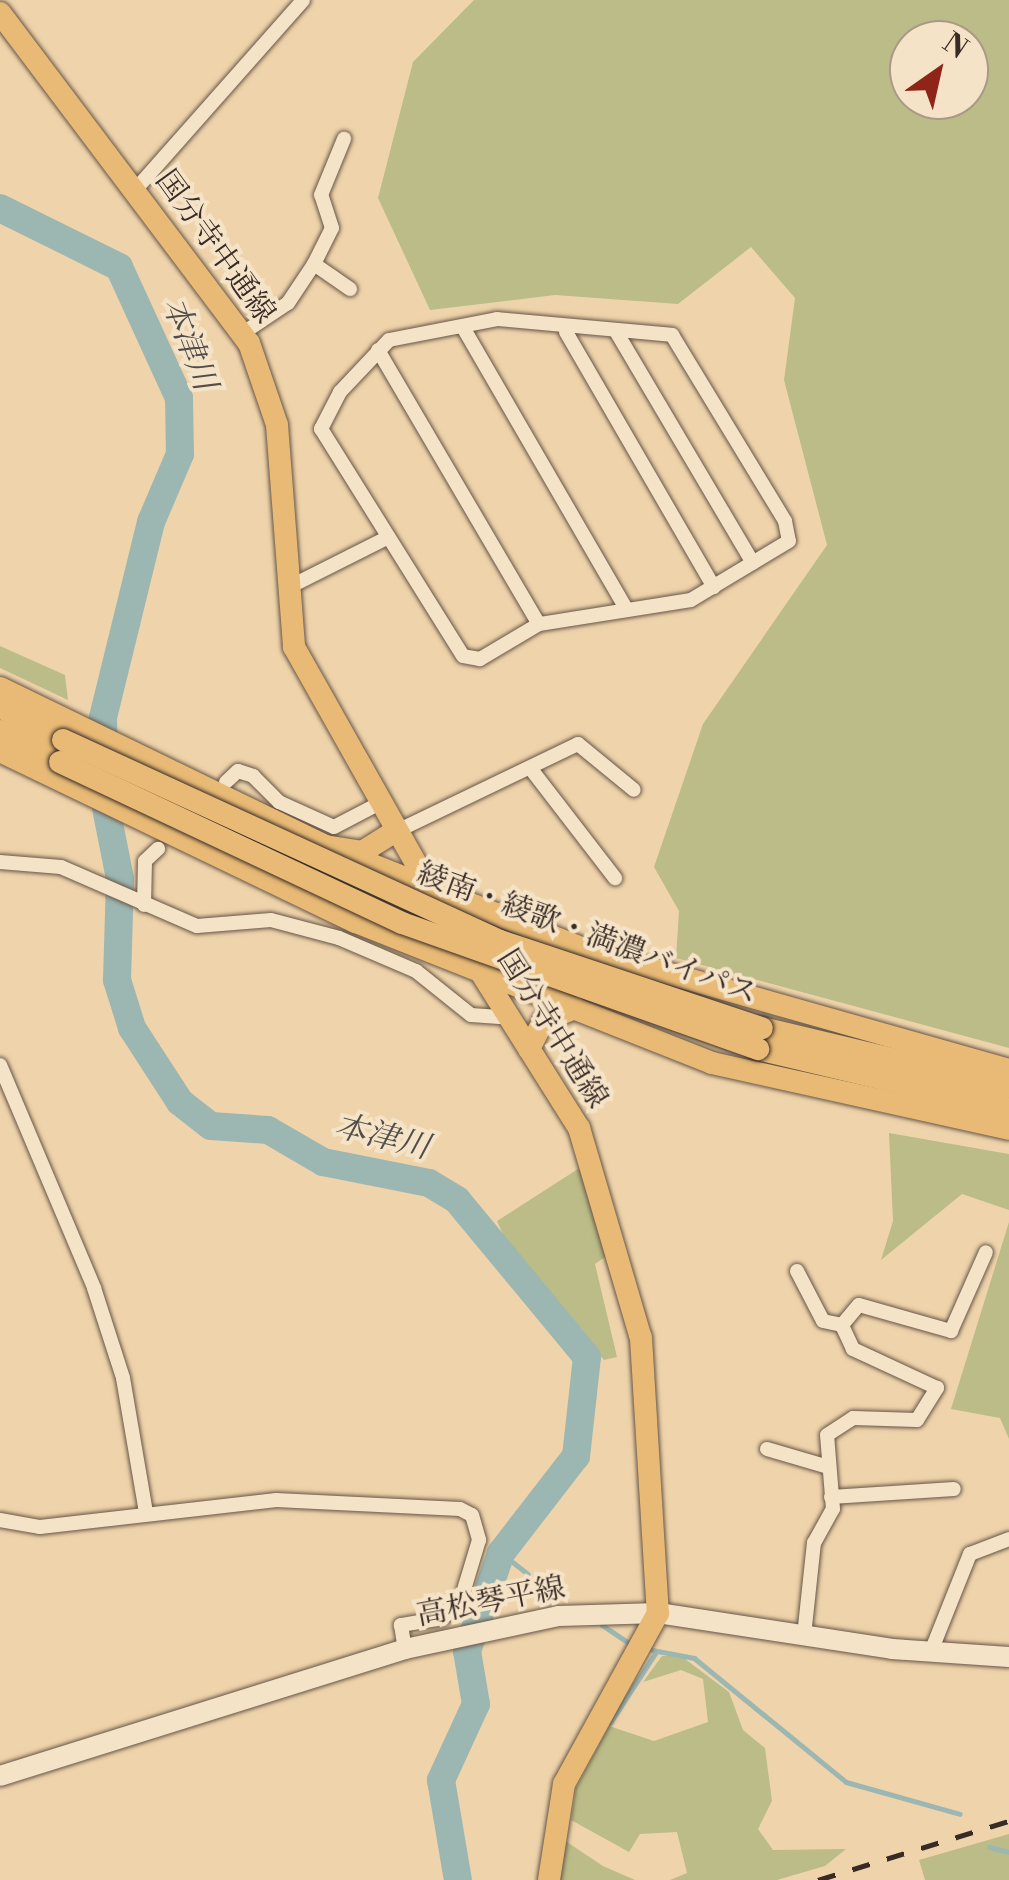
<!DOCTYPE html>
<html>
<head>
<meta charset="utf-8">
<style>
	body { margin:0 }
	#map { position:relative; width:1009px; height:1880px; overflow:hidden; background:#efd4ab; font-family:"Libre Bodoni","Noto Serif JP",serif }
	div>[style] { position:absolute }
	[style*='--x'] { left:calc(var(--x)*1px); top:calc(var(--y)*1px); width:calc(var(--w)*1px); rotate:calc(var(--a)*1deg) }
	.green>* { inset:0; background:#bbbc87 }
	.stream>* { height:5px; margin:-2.5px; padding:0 2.5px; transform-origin:2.5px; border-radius:2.5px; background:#9cb7b2 }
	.river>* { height:28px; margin:-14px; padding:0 14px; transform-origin:14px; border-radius:14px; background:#9cb7b2 }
	.roads { filter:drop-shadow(0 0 2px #665547) drop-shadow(0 0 2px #665547) }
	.minor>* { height:14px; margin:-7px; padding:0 7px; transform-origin:7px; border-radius:7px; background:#f5e3c8 }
	.secondary>* { height:20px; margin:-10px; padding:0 10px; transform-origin:10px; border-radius:10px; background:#f5e3c8 }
	.primary>* { height:22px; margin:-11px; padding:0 11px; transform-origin:11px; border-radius:11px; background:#e8ba76 }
	.trunk>* { height:22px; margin:-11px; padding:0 11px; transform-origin:11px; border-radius:11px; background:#e8ba76 }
	.rail>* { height:5px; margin-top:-2.5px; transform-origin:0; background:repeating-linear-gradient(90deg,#382b26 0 18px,transparent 0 36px) }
	.bridges { filter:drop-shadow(0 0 2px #382b26) drop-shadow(0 0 2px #382b26) }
	.trunk-bridge>* { height:22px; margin:-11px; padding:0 11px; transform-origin:11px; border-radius:11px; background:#e8ba76 }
	span { translate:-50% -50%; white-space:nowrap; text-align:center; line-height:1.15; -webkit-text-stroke:8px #f5e3c8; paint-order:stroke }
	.street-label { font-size:30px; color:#382b26 }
	.water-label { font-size:32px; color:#514e49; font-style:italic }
	.north { position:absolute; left:889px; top:20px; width:100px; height:100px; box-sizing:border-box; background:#f5e3c8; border:2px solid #a99987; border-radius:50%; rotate:34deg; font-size:28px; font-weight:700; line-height:40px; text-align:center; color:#382b26 }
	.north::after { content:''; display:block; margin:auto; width:35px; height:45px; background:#8f2418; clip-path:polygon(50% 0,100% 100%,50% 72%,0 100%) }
</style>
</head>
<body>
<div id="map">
	<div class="green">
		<div style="clip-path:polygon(evenodd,474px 0,1009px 0,1009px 1048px,676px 958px,679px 911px,654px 867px,703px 724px,827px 545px,784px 380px,795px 298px,751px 247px,678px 304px,555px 295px,430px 310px,378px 198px,413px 62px,474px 0,909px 40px,969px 40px,969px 100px,909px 100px,909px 40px)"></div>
		<div style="clip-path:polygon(0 646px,65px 675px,68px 700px,0 668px)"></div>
		<div style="clip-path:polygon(889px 1133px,1009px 1154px,1009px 1210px,962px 1194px,881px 1260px,893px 1221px)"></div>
		<div style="clip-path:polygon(581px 1167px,608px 1255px,595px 1264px,617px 1357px,604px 1360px,512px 1254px,497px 1221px)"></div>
		<div style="clip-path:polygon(1009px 1222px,1009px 1439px,1000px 1418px,951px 1409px)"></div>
		<div style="clip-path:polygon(662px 1656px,681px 1656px,729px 1692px,743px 1730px,765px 1748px,772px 1801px,758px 1829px,773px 1850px,846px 1849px,825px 1866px,777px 1880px,670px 1880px,687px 1873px,677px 1832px,640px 1834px,629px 1852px,571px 1820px,576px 1788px,609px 1726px,654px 1741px,708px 1722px,703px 1679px,681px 1670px,643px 1682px)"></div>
		<div style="clip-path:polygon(1009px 1834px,1009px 1880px,925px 1880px,919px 1860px)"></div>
		<div style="clip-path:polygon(561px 1838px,603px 1866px,635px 1880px,560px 1880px)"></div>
	</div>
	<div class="stream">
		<div style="--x:501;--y:1553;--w:34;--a:38"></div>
		<div style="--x:602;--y:1625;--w:32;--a:34"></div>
		<div style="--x:652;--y:1650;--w:43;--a:10.8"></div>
		<div style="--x:694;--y:1658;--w:196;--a:39.2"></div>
		<div style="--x:846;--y:1782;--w:118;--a:15.7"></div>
		<div style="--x:610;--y:1723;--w:85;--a:-57.1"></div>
		<div style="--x:989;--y:1847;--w:21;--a:14"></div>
	</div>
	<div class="river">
		<div style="--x:0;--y:208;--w:133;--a:26.4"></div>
		<div style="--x:119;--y:267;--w:144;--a:65.4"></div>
		<div style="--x:179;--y:398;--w:56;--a:89"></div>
		<div style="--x:180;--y:454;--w:74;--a:113.1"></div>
		<div style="--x:151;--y:522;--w:202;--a:103.8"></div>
		<div style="--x:103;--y:718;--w:85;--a:88.7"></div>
		<div style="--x:105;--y:803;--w:77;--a:78.8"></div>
		<div style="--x:120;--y:879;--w:101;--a:91.7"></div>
		<div style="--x:117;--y:980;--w:50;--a:72.6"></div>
		<div style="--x:132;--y:1028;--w:88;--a:57"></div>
		<div style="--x:180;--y:1102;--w:39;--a:38"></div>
		<div style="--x:211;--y:1126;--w:57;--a:4"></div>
		<div style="--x:268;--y:1130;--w:64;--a:30.2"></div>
		<div style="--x:323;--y:1162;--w:108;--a:11.2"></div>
		<div style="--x:429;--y:1183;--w:33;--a:31"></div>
		<div style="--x:457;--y:1200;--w:204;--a:50.4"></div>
		<div style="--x:587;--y:1357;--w:100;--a:96.3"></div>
		<div style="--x:576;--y:1456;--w:123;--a:127.7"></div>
		<div style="--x:501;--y:1553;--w:104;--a:109.1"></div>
		<div style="--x:467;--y:1651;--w:54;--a:80.4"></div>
		<div style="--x:476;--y:1704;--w:84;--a:114.7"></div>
		<div style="--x:441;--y:1780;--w:101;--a:80.4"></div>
	</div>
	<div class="roads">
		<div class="minor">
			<div style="--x:136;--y:189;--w:252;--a:-48.5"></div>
			<div style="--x:314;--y:264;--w:44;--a:34.8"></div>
			<div style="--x:497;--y:319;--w:176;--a:5.2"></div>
			<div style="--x:672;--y:335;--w:218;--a:58.7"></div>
			<div style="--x:785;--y:521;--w:20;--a:79"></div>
			<div style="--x:789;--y:541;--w:114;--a:149"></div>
			<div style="--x:691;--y:600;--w:154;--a:171"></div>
			<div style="--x:539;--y:624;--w:69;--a:149.3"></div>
			<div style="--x:480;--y:659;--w:17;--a:-170"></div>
			<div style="--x:463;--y:656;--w:268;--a:-122"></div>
			<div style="--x:321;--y:429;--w:42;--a:-62.8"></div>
			<div style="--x:340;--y:392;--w:71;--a:-46.7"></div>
			<div style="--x:389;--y:340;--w:110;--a:-11"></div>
			<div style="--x:464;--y:329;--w:321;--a:59.9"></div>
			<div style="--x:566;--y:332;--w:295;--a:59.9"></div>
			<div style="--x:243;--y:333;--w:54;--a:-33.7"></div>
			<div style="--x:288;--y:303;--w:47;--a:-56.3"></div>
			<div style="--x:314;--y:264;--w:40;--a:-63.4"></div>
			<div style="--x:332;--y:228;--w:35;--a:-108"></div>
			<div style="--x:321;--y:195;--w:61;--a:-67.7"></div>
			<div style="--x:617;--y:333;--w:267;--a:59.4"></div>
			<div style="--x:378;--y:350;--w:318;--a:59.6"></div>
			<div style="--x:287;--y:588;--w:110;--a:-26.6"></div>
			<div style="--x:531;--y:769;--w:138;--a:52.4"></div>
			<div style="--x:226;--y:782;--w:16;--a:-43"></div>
			<div style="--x:238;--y:771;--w:16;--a:18"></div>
			<div style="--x:253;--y:776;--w:37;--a:45"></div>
			<div style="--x:279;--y:802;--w:60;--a:24.4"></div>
			<div style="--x:334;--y:827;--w:50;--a:-27.6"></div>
			<div style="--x:395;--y:832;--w:203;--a:-25.7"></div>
			<div style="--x:578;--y:744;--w:72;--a:39.4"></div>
			<div style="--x:0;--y:862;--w:61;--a:4.7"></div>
			<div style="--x:61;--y:867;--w:148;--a:23.5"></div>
			<div style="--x:197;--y:926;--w:74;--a:-4.6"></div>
			<div style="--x:271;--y:920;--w:70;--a:14.8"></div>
			<div style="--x:339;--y:938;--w:84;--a:23.2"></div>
			<div style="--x:416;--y:971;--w:70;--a:38.7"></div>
			<div style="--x:471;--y:1015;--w:39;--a:4"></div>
			<div style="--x:144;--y:905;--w:44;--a:-88.7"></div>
			<div style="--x:145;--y:861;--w:18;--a:-43"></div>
			<div style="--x:0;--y:1065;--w:242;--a:67.1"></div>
			<div style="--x:94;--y:1288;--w:95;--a:72.1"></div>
			<div style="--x:123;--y:1378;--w:137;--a:80.3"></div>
			<div style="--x:797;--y:1271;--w:56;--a:62.5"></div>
			<div style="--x:823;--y:1321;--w:19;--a:12"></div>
			<div style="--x:767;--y:1449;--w:64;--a:16.4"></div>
			<div style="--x:831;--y:1497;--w:123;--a:-3.7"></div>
			<div style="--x:0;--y:1520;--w:41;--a:9.9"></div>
			<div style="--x:40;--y:1527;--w:238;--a:-6.5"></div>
			<div style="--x:276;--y:1500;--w:184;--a:2.8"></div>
			<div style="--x:460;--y:1509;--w:13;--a:27"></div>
			<div style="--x:472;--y:1515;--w:26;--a:74"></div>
			<div style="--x:479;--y:1540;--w:66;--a:106.8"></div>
			<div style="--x:460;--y:1603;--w:23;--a:139"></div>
			<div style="--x:443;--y:1618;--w:43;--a:170.5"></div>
			<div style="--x:401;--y:1625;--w:24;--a:81"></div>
			<div style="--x:804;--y:1636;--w:94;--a:-83.9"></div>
			<div style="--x:814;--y:1543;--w:39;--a:-61"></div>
			<div style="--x:833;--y:1509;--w:74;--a:-94.6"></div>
			<div style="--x:827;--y:1435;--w:31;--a:-33"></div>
			<div style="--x:853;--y:1418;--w:64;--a:1.8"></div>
			<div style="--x:917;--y:1420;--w:38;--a:-58"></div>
			<div style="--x:937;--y:1388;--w:93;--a:-155.1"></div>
			<div style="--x:853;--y:1349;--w:26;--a:-115"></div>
			<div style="--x:842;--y:1325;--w:26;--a:-50"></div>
			<div style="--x:859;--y:1305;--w:96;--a:15.8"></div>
			<div style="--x:951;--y:1331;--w:86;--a:-66.1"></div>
			<div style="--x:930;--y:1654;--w:108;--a:-68.2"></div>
			<div style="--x:970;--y:1554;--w:42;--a:-21"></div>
		</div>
		<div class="secondary">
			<div style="--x:0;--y:1776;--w:424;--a:-17.4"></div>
			<div style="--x:405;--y:1649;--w:157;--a:-12.1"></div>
			<div style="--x:559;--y:1616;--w:99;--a:-1.7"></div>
			<div style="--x:658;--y:1613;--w:237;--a:8.7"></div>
			<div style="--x:892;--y:1649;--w:117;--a:3.9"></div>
		</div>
		<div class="primary">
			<div style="--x:0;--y:13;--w:413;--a:53"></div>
			<div style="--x:249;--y:343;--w:87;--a:71.1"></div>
			<div style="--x:277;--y:425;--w:223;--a:85.6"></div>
			<div style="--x:294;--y:647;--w:287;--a:60.6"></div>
			<div style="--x:475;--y:963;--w:195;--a:57.8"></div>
			<div style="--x:579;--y:1128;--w:219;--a:73.6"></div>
			<div style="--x:641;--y:1338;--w:276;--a:86.5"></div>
			<div style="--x:658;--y:1613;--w:195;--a:118.8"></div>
			<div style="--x:564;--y:1784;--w:97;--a:98.9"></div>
		</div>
		<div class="trunk">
			<div style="--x:0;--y:688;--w:361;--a:25.9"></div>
			<div style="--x:325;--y:846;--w:37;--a:9"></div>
			<div style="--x:362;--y:852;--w:38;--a:-32"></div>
			<div style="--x:0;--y:707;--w:71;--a:27.6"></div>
			<div style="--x:0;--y:731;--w:68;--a:27.3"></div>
			<div style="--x:0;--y:751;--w:395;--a:25.7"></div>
			<div style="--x:356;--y:922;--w:383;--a:21.6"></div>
			<div style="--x:712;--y:1063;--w:304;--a:12.5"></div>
			<div style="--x:325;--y:846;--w:284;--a:21.7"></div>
			<div style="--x:589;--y:951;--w:437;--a:15.8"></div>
			<div style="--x:762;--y:1028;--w:254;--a:13.4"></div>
			<div style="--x:529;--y:1049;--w:31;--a:-63"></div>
			<div style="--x:543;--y:1021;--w:35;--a:-22"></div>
			<div style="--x:758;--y:1049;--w:258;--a:13.4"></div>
		</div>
	</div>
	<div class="rail">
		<div style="--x:818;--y:1880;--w:200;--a:-17.2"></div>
	</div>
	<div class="bridges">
		<div class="trunk-bridge">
			<div style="--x:63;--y:740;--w:481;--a:24.7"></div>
			<div style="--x:500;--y:941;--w:276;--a:18.4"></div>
			<div style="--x:60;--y:762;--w:378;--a:25.2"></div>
			<div style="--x:402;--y:923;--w:378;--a:19.5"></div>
		</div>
	</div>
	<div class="street-label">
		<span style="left:215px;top:247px;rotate:54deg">国分寺中通線</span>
		<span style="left:587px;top:934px;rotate:20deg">綾南・綾歌・満濃バイパス</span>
		<span style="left:552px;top:1029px;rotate:58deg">国分寺中通線</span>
		<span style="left:491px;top:1602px;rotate:-11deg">高松琴平線</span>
	</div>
	<div class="water-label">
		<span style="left:189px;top:344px;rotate:69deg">本津川</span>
		<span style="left:382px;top:1137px;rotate:14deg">本津川</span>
	</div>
	<div class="north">N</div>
</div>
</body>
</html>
